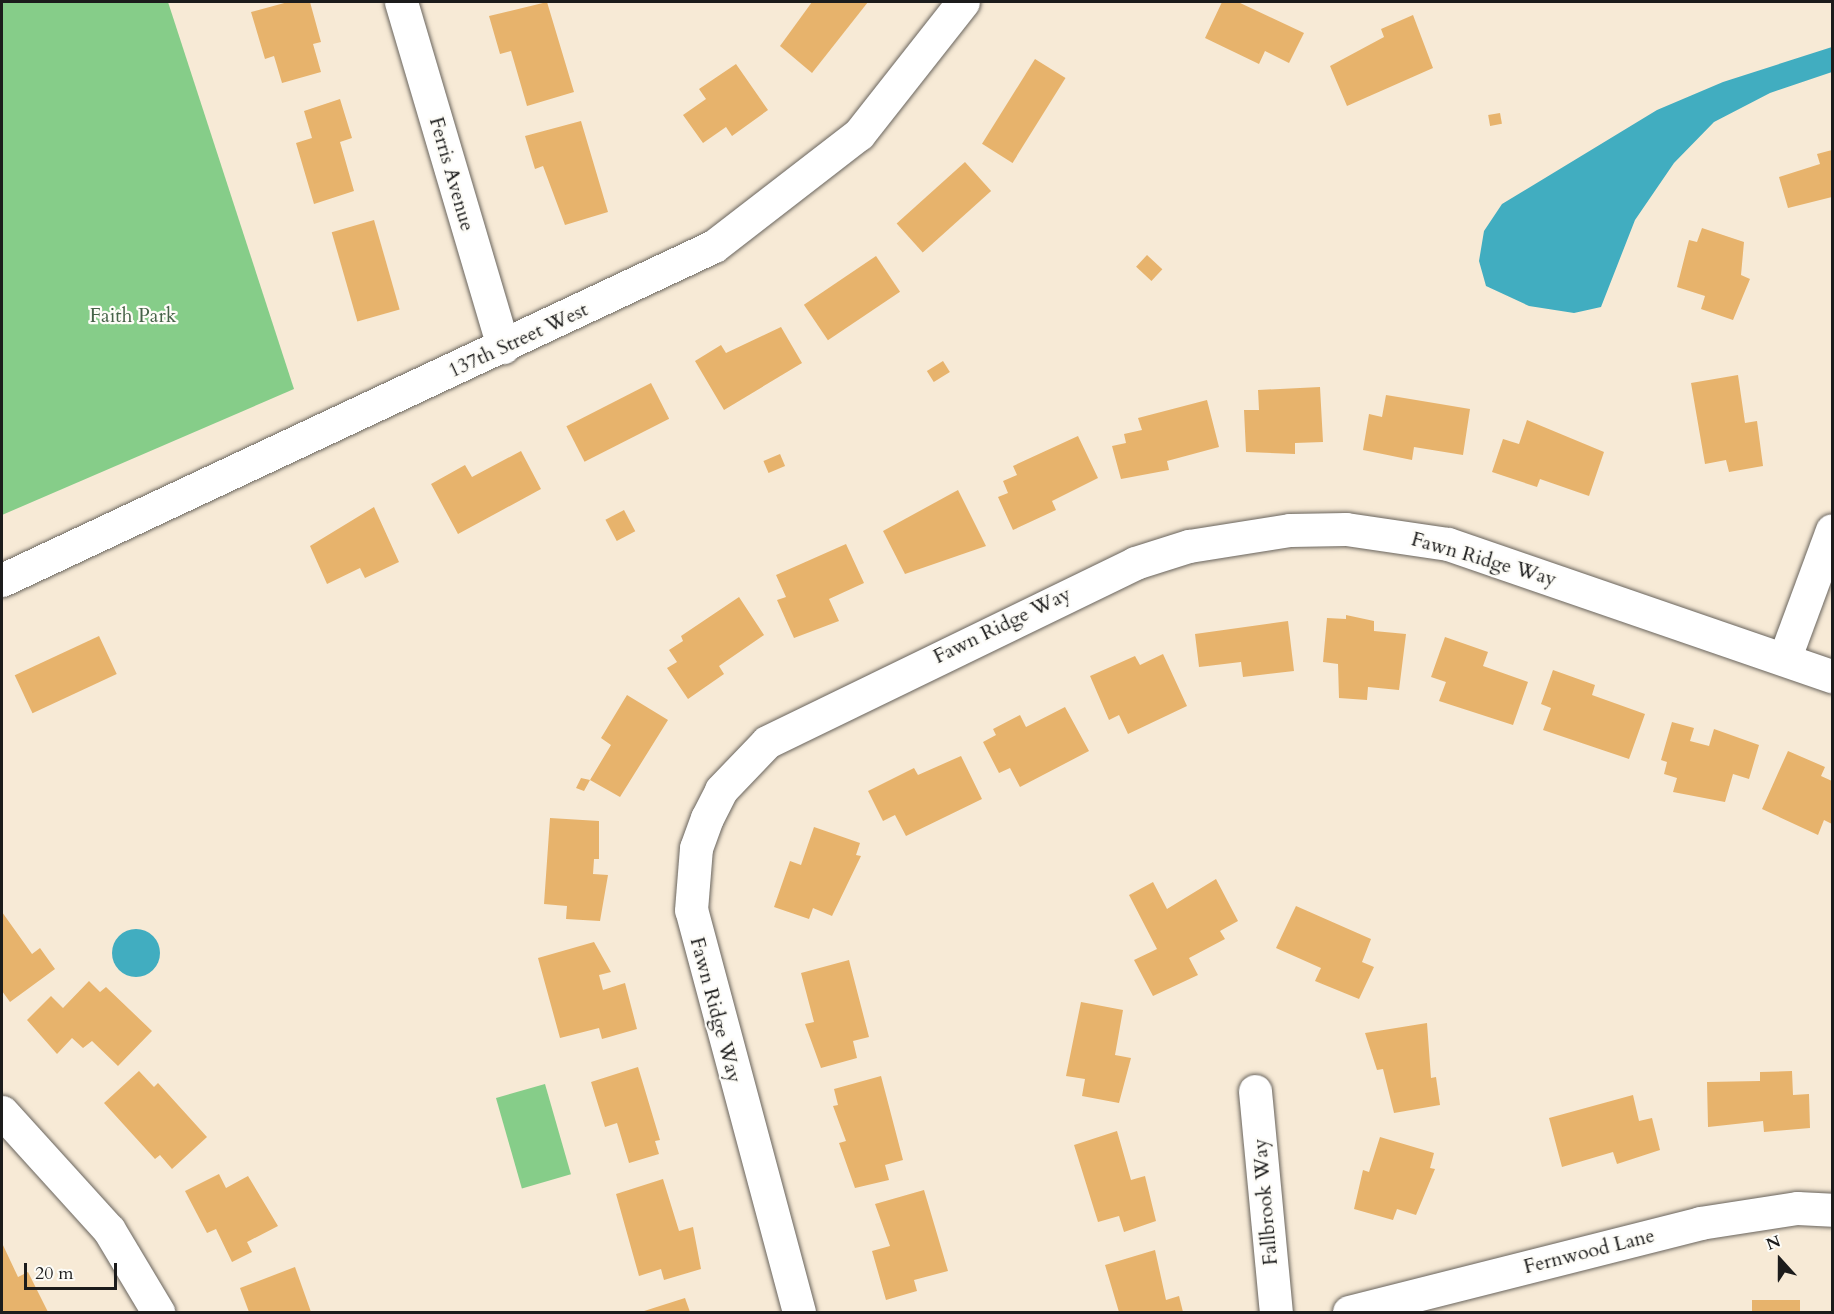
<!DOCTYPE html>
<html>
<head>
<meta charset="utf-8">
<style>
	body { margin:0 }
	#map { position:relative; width:1834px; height:1314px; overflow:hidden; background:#f7ead6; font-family:Cardo,serif }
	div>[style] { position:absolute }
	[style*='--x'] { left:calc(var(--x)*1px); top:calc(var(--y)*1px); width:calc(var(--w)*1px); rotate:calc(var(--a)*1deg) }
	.green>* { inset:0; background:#86cd89; transform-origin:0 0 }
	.water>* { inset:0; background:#41adc0 }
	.round { border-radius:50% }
	.building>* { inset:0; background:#e7b36c; transform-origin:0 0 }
	.roads { filter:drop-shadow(0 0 2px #69645d) drop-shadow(0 0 2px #69645d) }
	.minor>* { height:33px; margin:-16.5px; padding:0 16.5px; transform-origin:16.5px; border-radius:16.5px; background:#fff }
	span { translate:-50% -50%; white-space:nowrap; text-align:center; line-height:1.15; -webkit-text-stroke:4.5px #fdfcf7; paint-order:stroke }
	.street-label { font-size:20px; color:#1c1c1c }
	.park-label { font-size:20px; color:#466348 }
	.frame { position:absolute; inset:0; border:3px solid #1c1c1c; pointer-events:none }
	.north { position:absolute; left:1750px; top:1230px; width:60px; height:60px; -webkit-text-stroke:4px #fdfcf7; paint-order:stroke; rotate:339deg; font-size:16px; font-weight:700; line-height:24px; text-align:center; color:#1c1c1c }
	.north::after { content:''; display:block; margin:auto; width:21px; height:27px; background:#1c1c1c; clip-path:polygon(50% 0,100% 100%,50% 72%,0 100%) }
	.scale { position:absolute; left:24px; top:1263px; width:93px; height:27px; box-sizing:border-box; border:3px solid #1c1c1c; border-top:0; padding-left:8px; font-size:18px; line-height:21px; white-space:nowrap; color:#1c1c1c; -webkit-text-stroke:4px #fdfcf7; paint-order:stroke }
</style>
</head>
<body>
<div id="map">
	<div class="green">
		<div style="clip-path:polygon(2px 2px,168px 2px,294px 389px,2px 515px)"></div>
		<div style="left:545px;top:1084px;width:94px;height:51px;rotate:74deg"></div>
	</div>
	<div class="water">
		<div style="clip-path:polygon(1832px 47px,1832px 72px,1770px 93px,1714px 122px,1674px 163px,1635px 220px,1601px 307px,1574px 313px,1529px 306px,1486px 286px,1479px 261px,1484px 231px,1502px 204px,1657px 110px,1723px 82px)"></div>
		<div class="round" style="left:112px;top:929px;width:48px;height:48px"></div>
	</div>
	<div class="building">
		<div style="clip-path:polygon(288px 2px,310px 2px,321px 42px,313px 44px,321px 72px,282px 83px,274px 56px,265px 59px,251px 12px)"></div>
		<div style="clip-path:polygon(547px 2px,574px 92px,527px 106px,511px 51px,500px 54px,489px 16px)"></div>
		<div style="clip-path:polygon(812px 2px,868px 2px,812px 73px,780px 46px)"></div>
		<div style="clip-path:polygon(1222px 2px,1238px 2px,1304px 33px,1289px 63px,1265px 51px,1259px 64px,1205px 38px)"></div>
		<div style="clip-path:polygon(1413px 15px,1433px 68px,1347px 106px,1330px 66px,1384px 37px,1381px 29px)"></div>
		<div style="left:1035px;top:59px;width:36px;height:100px;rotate:32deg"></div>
		<div style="clip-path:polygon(736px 64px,768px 110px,732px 136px,726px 127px,703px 143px,683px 115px,706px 99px,699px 89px)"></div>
		<div style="clip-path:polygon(340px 99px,352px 138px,340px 142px,354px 191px,314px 204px,296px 143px,312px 138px,304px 111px)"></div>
		<div style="left:1500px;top:113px;width:11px;height:12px;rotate:80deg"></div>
		<div style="clip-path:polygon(581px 121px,608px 212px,565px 225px,543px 166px,535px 169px,525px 136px)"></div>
		<div style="clip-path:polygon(1832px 150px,1832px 197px,1788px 208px,1779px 177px,1820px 164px,1817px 154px)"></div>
		<div style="left:965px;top:162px;width:39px;height:92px;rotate:48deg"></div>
		<div style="left:374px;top:220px;width:93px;height:44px;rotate:74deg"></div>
		<div style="clip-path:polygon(1702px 228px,1744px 242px,1741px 275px,1750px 279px,1733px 320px,1701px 309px,1705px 296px,1677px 287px,1689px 240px,1697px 242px)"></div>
		<div style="left:1147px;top:255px;width:21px;height:16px;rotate:43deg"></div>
		<div style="left:876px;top:256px;width:43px;height:87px;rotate:56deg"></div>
		<div style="clip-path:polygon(781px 327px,802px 363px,724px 410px,695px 361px,721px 345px,726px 353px)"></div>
		<div style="left:943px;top:361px;width:13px;height:19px;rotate:58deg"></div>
		<div style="clip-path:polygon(1738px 375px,1745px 423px,1757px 421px,1763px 466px,1729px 472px,1726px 460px,1705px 464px,1691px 383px)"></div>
		<div style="left:651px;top:383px;width:40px;height:95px;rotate:63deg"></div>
		<div style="clip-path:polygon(1320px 387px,1323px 442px,1295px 443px,1295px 454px,1246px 452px,1244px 410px,1259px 410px,1258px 390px)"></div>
		<div style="clip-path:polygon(1386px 395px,1470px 409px,1463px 455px,1414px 447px,1412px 460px,1363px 450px,1369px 414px,1382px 417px)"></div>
		<div style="clip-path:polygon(1207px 400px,1219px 447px,1167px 461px,1169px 470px,1121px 479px,1112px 446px,1126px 443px,1124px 434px,1142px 430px,1138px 418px)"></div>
		<div style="clip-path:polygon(1527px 420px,1604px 452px,1589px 496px,1540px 479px,1537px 487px,1492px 472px,1503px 439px,1519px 444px)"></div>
		<div style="clip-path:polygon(1078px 436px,1098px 478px,1052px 501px,1056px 510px,1013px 530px,998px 497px,1008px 493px,1003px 481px,1017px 475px,1013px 466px)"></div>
		<div style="clip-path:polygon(521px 451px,541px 489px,458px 534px,431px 484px,465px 465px,472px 477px)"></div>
		<div style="left:780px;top:454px;width:13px;height:18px;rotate:67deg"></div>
		<div style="clip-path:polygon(958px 490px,986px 546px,905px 574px,883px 531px)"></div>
		<div style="clip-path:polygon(374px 507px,399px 562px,365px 578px,360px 568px,327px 584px,310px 546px)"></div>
		<div style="left:624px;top:510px;width:24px;height:21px;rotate:62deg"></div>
		<div style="clip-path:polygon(846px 544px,864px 583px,829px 599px,839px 621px,794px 638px,777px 600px,786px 597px,776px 575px)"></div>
		<div style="clip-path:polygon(739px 597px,764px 635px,719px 666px,724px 674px,688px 699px,667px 668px,677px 662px,669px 650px,683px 641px,681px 636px)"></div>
		<div style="clip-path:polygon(1346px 615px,1374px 621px,1374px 631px,1406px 634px,1399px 690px,1368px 687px,1367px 700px,1339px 698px,1338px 664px,1323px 662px,1327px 618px,1346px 619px)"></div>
		<div style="clip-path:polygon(1288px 621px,1294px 671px,1243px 677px,1241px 662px,1199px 667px,1195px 634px)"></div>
		<div style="left:99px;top:636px;width:42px;height:93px;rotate:65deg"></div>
		<div style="clip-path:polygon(1445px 637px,1488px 652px,1483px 666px,1528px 682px,1513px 725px,1439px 701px,1446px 682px,1431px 677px)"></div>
		<div style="clip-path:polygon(1163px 654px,1187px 706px,1128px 734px,1119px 715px,1109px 720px,1090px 676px,1135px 656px,1140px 665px)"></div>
		<div style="clip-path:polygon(1553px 670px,1595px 685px,1592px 695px,1645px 714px,1629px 759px,1543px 730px,1551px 708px,1541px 704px)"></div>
		<div style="clip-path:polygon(627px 695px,668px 720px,620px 797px,590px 780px,584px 791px,576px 788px,581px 778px,590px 780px,611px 745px,601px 738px)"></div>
		<div style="clip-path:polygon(1065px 707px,1089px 751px,1020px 787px,1010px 768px,999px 773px,983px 742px,996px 735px,993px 729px,1020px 715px,1026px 727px)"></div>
		<div style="clip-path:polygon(1672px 722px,1694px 728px,1690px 741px,1709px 746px,1714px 729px,1759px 745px,1749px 779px,1733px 774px,1725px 802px,1673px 792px,1677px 778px,1664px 774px,1667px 762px,1661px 760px)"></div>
		<div style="clip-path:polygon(1788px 751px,1825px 767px,1821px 776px,1832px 781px,1832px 824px,1824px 820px,1818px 835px,1762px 809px)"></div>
		<div style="clip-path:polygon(961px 756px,982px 799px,906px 836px,895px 815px,883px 821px,868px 791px,914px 768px,918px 775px)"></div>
		<div style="clip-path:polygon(550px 818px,599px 821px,599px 859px,594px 859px,593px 874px,608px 875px,600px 921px,566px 919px,567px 906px,544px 904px)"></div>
		<div style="clip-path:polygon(814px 827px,860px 843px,856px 855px,861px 856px,832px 916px,813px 908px,809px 919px,774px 907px,790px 861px,801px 865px)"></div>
		<div style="clip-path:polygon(1216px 879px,1238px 921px,1220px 931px,1225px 939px,1189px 958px,1198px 975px,1153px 996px,1134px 960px,1157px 949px,1129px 895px,1153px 882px,1167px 909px)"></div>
		<div style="clip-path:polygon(1296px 906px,1371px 939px,1362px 962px,1374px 967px,1359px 999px,1315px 981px,1321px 968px,1276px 948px)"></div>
		<div style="clip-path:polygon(2px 912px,32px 954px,40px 948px,55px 969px,10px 1002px,2px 991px)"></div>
		<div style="clip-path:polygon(594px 942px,611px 972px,599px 975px,603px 990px,625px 983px,637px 1029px,602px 1039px,599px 1028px,560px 1038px,538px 958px)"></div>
		<div style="clip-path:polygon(849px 960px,869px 1037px,853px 1041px,857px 1058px,821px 1068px,805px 1024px,814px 1022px,801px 973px)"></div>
		<div style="clip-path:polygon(89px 981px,100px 992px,106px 987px,152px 1031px,118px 1066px,92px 1041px,83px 1048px,72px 1038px,57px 1054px,27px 1020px,51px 996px,63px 1008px)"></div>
		<div style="clip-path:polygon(1081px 1002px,1123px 1010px,1115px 1055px,1131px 1058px,1119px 1103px,1082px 1096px,1085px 1079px,1066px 1076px)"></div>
		<div style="clip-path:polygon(1427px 1023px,1431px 1078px,1436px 1077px,1440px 1105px,1394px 1113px,1383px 1069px,1377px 1070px,1365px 1033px)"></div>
		<div style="clip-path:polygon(638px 1067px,660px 1140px,655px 1141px,659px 1154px,629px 1163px,617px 1123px,605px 1127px,591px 1082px)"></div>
		<div style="clip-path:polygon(139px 1071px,154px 1087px,158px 1083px,207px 1137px,172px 1169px,160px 1155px,155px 1159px,104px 1103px)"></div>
		<div style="clip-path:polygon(1792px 1071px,1793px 1095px,1809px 1094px,1810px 1128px,1764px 1132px,1763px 1121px,1708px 1127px,1707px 1082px,1760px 1081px,1760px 1072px)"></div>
		<div style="clip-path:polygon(881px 1076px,903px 1160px,885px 1165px,889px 1180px,855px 1188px,839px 1143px,846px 1141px,833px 1106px,838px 1105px,834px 1089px)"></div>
		<div style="clip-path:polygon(1633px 1095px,1639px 1121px,1652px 1118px,1660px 1150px,1617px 1164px,1613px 1152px,1562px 1167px,1549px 1118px)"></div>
		<div style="clip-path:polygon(1117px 1131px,1131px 1180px,1145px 1176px,1156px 1221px,1124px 1232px,1119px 1216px,1098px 1222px,1074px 1145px)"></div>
		<div style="clip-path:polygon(1380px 1137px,1434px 1153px,1430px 1168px,1435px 1169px,1416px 1215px,1397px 1209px,1393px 1220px,1354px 1209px,1363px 1170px,1369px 1172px)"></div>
		<div style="clip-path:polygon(219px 1174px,226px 1188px,248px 1176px,278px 1226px,247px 1242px,252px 1252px,232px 1262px,216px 1229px,207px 1233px,185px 1191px)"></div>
		<div style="clip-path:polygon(663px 1179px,679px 1231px,693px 1227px,701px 1269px,664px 1280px,661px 1269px,639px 1276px,616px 1194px)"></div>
		<div style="clip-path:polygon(924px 1190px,948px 1271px,914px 1280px,917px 1291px,886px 1300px,872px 1251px,890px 1246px,875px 1204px)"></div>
		<div style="clip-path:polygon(2px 1243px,18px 1277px,28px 1272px,48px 1312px,2px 1312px)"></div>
		<div style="clip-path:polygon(1155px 1250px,1166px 1300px,1179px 1296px,1183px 1312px,1119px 1312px,1105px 1265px)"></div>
		<div style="clip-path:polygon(295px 1267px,311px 1312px,249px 1312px,240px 1288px)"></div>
		<div style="clip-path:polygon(685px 1298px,690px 1312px,641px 1312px)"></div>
		<div style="left:1752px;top:1300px;width:48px;height:12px"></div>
	</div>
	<div class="roads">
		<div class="minor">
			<div style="--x:401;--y:2;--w:360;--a:73.5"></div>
			<div style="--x:2;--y:580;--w:786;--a:-25.13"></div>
			<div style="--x:714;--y:246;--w:183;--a:-37.7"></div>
			<div style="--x:859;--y:134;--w:168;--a:-51.8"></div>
			<div style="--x:1785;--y:657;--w:135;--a:-69.7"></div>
			<div style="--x:1255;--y:1091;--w:222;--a:84.6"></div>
			<div style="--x:2;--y:1112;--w:159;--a:47.8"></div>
			<div style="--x:109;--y:1230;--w:96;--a:59.1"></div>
			<div style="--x:799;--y:1312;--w:416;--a:-105"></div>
			<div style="--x:691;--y:910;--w:62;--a:-85.4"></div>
			<div style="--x:696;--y:848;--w:32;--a:-70"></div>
			<div style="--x:707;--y:818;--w:31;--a:-63"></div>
			<div style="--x:721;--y:790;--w:66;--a:-46.2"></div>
			<div style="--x:767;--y:742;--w:409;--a:-25.9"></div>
			<div style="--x:1135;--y:563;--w:57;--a:-17.5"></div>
			<div style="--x:1189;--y:546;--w:102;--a:-9"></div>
			<div style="--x:1290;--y:530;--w:56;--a:-1"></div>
			<div style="--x:1346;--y:529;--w:103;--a:8.4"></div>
			<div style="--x:1448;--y:544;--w:406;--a:19"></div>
			<div style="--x:1349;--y:1312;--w:362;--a:-14.2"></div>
			<div style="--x:1700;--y:1223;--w:98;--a:-8.8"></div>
			<div style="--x:1797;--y:1208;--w:35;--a:3"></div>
		</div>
	</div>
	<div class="street-label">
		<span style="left:452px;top:174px;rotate:74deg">Ferris Avenue</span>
		<span style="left:518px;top:340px;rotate:-25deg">137th Street West</span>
		<span style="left:1484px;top:559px;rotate:16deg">Fawn Ridge Way</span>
		<span style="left:1002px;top:625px;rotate:-26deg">Fawn Ridge Way</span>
		<span style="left:716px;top:1010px;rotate:75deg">Fawn Ridge Way</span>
		<span style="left:1265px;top:1202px;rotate:-95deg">Fallbrook Way</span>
		<span style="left:1589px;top:1251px;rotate:-14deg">Fernwood Lane</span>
	</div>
	<div class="park-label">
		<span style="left:133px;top:315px">Faith Park</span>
	</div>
	<div class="frame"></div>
	<div class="north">N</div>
	<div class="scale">20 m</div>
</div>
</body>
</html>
